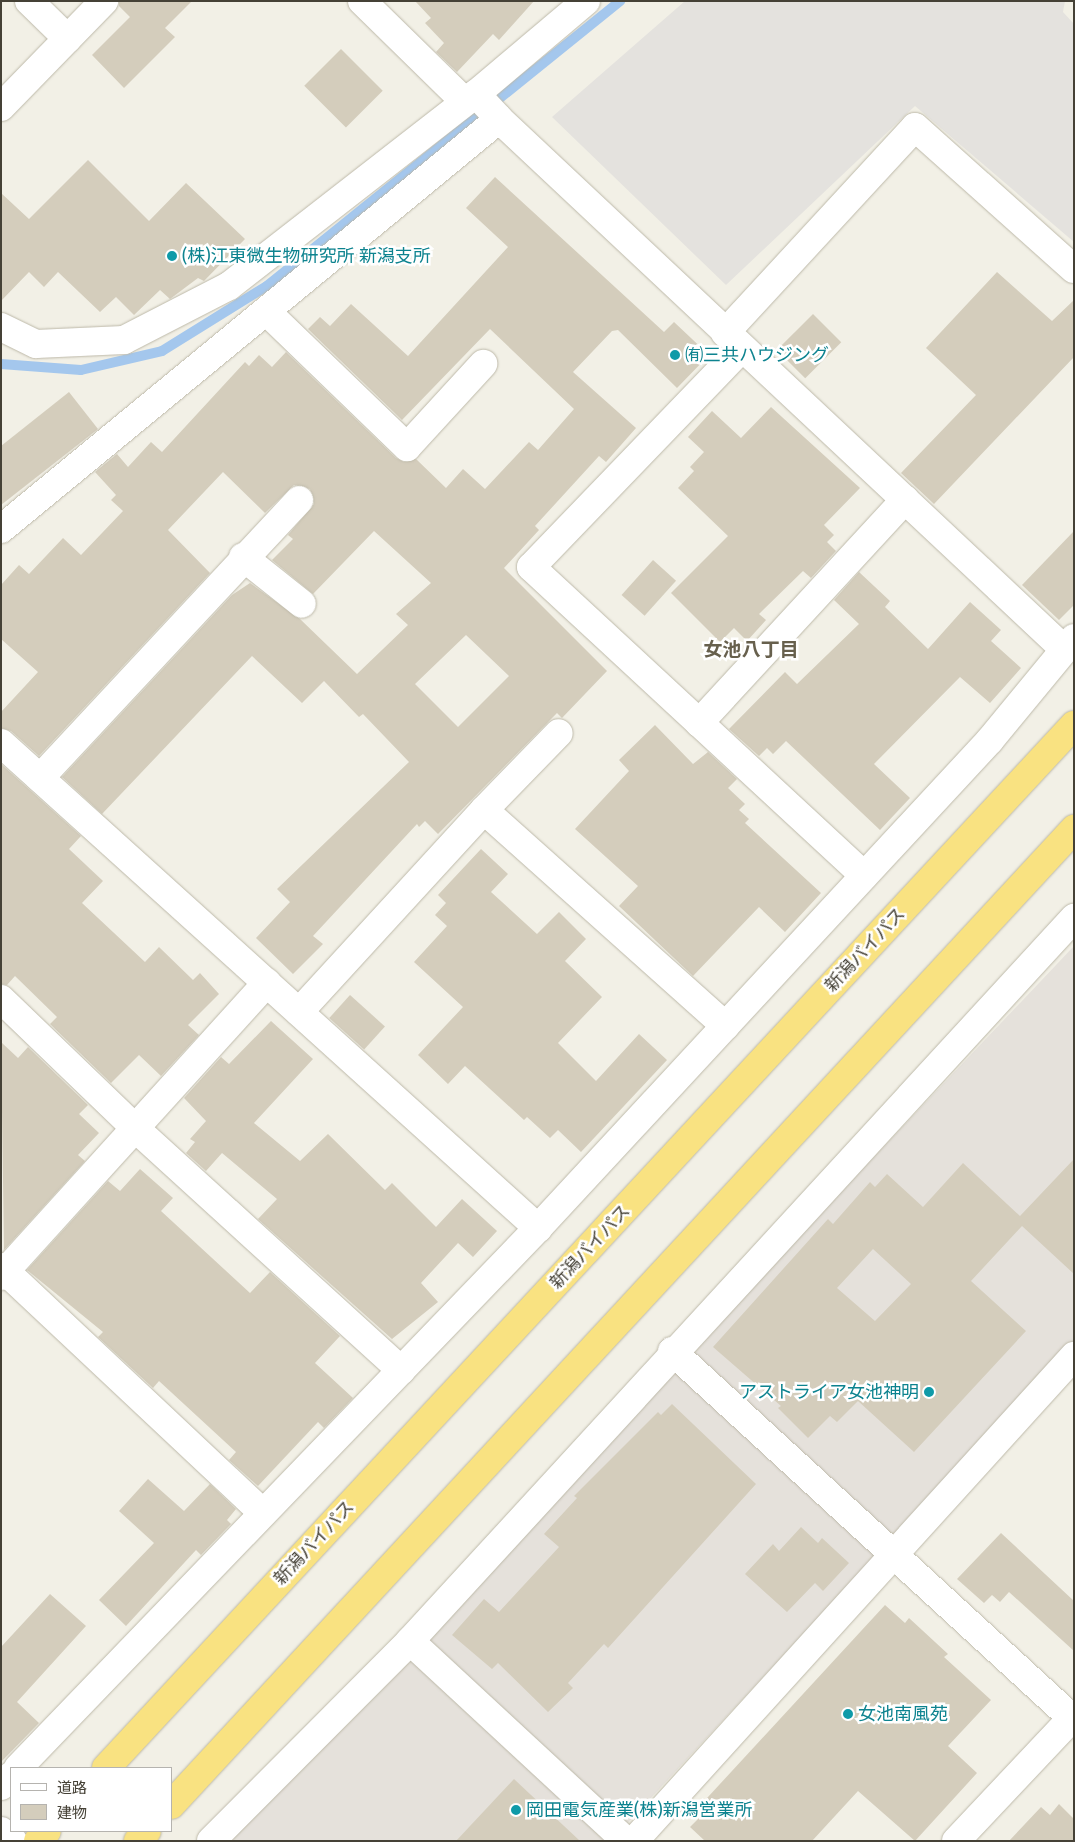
<!DOCTYPE html>
<html>
<head>
<meta charset="utf-8">
<style>
	body { margin:0 }
	#map { position:relative; width:1075px; height:1842px; overflow:hidden; background:#f2f0e6; font-family:"Fira Sans Condensed","Noto Sans JP",sans-serif }
	div>[style] { position:absolute }
	[style*='--x'] { left:calc(var(--x)*1px); top:calc(var(--y)*1px); width:calc(var(--w)*1px); rotate:calc(var(--a)*1deg) }
	.industrial>* { inset:0; background:#e5e1db }
	.parking>* { inset:0; background:#e4e2de }
	.stream>* { height:10px; margin:-5px; padding:0 5px; transform-origin:5px; border-radius:5px; background:#a4c7ed }
	.building>* { inset:0; background:#d4cdbc; transform-origin:0 0 }
	.roads { filter:drop-shadow(0 0 1px #bdb9a9) drop-shadow(0 0 1px #bdb9a9) }
	.minor>* { height:28px; margin:-14px; padding:0 14px; transform-origin:14px; border-radius:14px; background:#fff }
	.tertiary>* { height:28px; margin:-14px; padding:0 14px; transform-origin:14px; border-radius:14px; background:#fff }
	.trunk>* { height:28px; margin:-14px; padding:0 14px; transform-origin:14px; border-radius:14px; background:#f9e281 }
	.dots>* { width:14px; height:14px; translate:-50% -50%; box-sizing:border-box; border:2px solid #fff; border-radius:50% }
	span { translate:-50% -50%; white-space:nowrap; text-align:center; line-height:1.15; -webkit-text-stroke:5px #fff; paint-order:stroke }
	.culture-label { font-size:18px; color:#0d838f }
	.left { translate:0 -50%; text-align:left }
	.right { translate:-100% -50%; text-align:right }
	.street-label { font-size:18px; color:#454136 }
	.neighbourhood-label { font-size:19px; color:#67604d; font-weight:700 }
	.frame { position:absolute; inset:0; border:2px solid #454136; pointer-events:none }
	.legend { position:absolute; left:10px; top:1767px; width:162px; height:65px; box-sizing:border-box; background:#fff; border:1px solid #b5b3af; margin:0; padding:6px 9px; list-style:none; font-size:15px; color:#454136 }
	.legend li { display:flex; align-items:center; gap:10px; height:25px }
	.legend b { width:25px; border:1px solid #b5b3af }
</style>
</head>
<body>
<div id="map">
	<div class="industrial">
		<div style="clip-path:polygon(1074px 946px,1074px 1342px,611px 1841px,225px 1841px)"></div>
	</div>
	<div class="parking">
		<div style="clip-path:polygon(685px 1px,1065px 1px,1063px 12px,1074px 24px,1074px 242px,915px 106px,726px 285px,552px 117px)"></div>
	</div>
	<div class="stream">
		<div style="--x:1;--y:364;--w:80;--a:4.3"></div>
		<div style="--x:81;--y:370;--w:83;--a:-13.2"></div>
		<div style="--x:162;--y:351;--w:123;--a:-31.8"></div>
		<div style="--x:267;--y:286;--w:454;--a:-38.9"></div>
	</div>
	<div class="building">
		<div style="clip-path:polygon(119px 1px,192px 1px,165px 28px,175px 37px,124px 88px,92px 55px,130px 17px,119px 6px)"></div>
		<div style="clip-path:polygon(415px 1px,534px 1px,499px 40px,493px 34px,457px 72px,436px 52px,444px 43px,425px 23px,431px 18px)"></div>
		<div style="left:341px;top:49px;width:59px;height:52px;rotate:45deg"></div>
		<div style="clip-path:polygon(88px 160px,149px 221px,186px 183px,245px 239px,204px 281px,198px 278px,170px 299px,160px 290px,134px 315px,116px 297px,100px 312px,58px 272px,44px 287px,29px 272px,1px 301px,1px 193px,29px 219px)"></div>
		<div style="clip-path:polygon(evenodd,495px 177px,664px 332px,674px 322px,709px 355px,677px 388px,618px 330px,612px 331px,573px 372px,636px 428px,606px 462px,599px 456px,535px 526px,539px 530px,504px 568px,607px 671px,562px 718px,557px 713px,438px 834px,425px 821px,419px 827px,417px 824px,313px 936px,323px 944px,293px 974px,256px 938px,290px 902px,277px 889px,409px 762px,363px 714px,359px 717px,324px 681px,302px 703px,252px 656px,102px 814px,62px 777px,232px 595px,250px 583px,300px 619px,357px 674px,408px 625px,396px 614px,431px 583px,374px 531px,313px 594px,272px 560px,293px 539px,288px 535px,314px 504px,310px 489px,294px 485px,265px 513px,223px 472px,168px 530px,210px 573px,39px 756px,11px 731px,1px 728px,1px 712px,38px 672px,1px 639px,1px 585px,19px 565px,29px 574px,63px 538px,81px 555px,123px 511px,111px 500px,116px 495px,95px 472px,117px 454px,128px 467px,151px 442px,162px 452px,245px 362px,249px 366px,259px 355px,272px 367px,286px 352px,396px 458px,404px 462px,416px 459px,446px 488px,463px 469px,485px 489px,529px 442px,538px 450px,574px 409px,490px 329px,402px 420px,308px 329px,320px 317px,330px 326px,351px 304px,408px 356px,508px 247px,466px 208px,495px 177px,466px 635px,509px 676px,458px 727px,415px 684px,466px 635px)"></div>
		<div style="clip-path:polygon(997px 272px,1052px 321px,1074px 300px,1074px 357px,934px 504px,901px 473px,976px 395px,926px 348px)"></div>
		<div style="left:813px;top:314px;width:40px;height:51px;rotate:45deg"></div>
		<div style="clip-path:polygon(69px 392px,98px 429px,1px 505px,1px 446px)"></div>
		<div style="clip-path:polygon(771px 407px,860px 488px,824px 525px,834px 535px,827px 542px,836px 551px,811px 578px,803px 571px,759px 614px,766px 620px,747px 641px,734px 628px,720px 642px,671px 593px,728px 536px,678px 488px,694px 471px,690px 467px,704px 452px,688px 437px,712px 411px,741px 438px)"></div>
		<div style="clip-path:polygon(1074px 531px,1074px 605px,1059px 620px,1022px 585px)"></div>
		<div style="left:653px;top:560px;width:31px;height:47px;rotate:42deg"></div>
		<div style="clip-path:polygon(859px 572px,890px 601px,885px 607px,928px 649px,970px 602px,1001px 630px,991px 641px,1021px 668px,990px 703px,960px 677px,874px 764px,910px 798px,880px 830px,786px 741px,773px 754px,767px 748px,759px 756px,729px 729px,785px 672px,797px 684px,859px 624px,834px 600px)"></div>
		<div style="clip-path:polygon(655px 725px,693px 764px,708px 752px,737px 779px,728px 788px,745px 804px,739px 810px,749px 819px,745px 823px,821px 893px,785px 932px,759px 907px,693px 976px,619px 906px,638px 886px,575px 829px,629px 771px,619px 760px)"></div>
		<div style="clip-path:polygon(1px 764px,81px 836px,69px 849px,103px 881px,82px 903px,145px 962px,159px 947px,193px 980px,200px 973px,219px 994px,188px 1025px,199px 1035px,161px 1076px,139px 1055px,111px 1083px,50px 1024px,57px 1017px,15px 976px,7px 985px,1px 984px)"></div>
		<div style="clip-path:polygon(481px 849px,508px 874px,491px 892px,537px 934px,559px 912px,586px 939px,565px 961px,602px 997px,558px 1043px,596px 1081px,639px 1034px,667px 1060px,581px 1152px,558px 1130px,550px 1138px,527px 1117px,524px 1120px,465px 1066px,448px 1084px,418px 1055px,463px 1007px,414px 962px,447px 926px,435px 915px,446px 903px,438px 895px)"></div>
		<div style="left:350px;top:995px;width:47px;height:31px;rotate:42deg"></div>
		<div style="clip-path:polygon(271px 1021px,313px 1059px,254px 1123px,300px 1161px,328px 1134px,385px 1190px,392px 1183px,436px 1227px,462px 1199px,497px 1231px,473px 1257px,458px 1243px,421px 1283px,438px 1302px,392px 1339px,258px 1219px,277px 1199px,222px 1153px,206px 1171px,186px 1153px,195px 1142px,190px 1139px,206px 1121px,184px 1098px,221px 1057px,229px 1064px)"></div>
		<div style="clip-path:polygon(1px 1042px,18px 1058px,28px 1047px,88px 1105px,79px 1114px,99px 1133px,78px 1155px,85px 1161px,4px 1250px)"></div>
		<div style="clip-path:polygon(evenodd,1074px 1159px,1074px 1274px,1022px 1226px,971px 1281px,1026px 1331px,914px 1452px,858px 1401px,837px 1422px,830px 1416px,808px 1438px,778px 1408px,781px 1406px,713px 1347px,828px 1219px,833px 1224px,870px 1182px,875px 1187px,887px 1174px,923px 1207px,963px 1163px,1020px 1216px,1074px 1159px,873px 1249px,911px 1284px,875px 1321px,837px 1288px,873px 1249px)"></div>
		<div style="clip-path:polygon(140px 1169px,173px 1198px,161px 1211px,250px 1293px,270px 1272px,340px 1336px,315px 1363px,353px 1398px,324px 1428px,318px 1422px,258px 1486px,229px 1460px,236px 1452px,159px 1381px,153px 1388px,98px 1337px,103px 1332px,27px 1270px,108px 1181px,120px 1191px)"></div>
		<div style="clip-path:polygon(672px 1404px,756px 1484px,608px 1648px,604px 1644px,568px 1683px,573px 1688px,548px 1712px,498px 1663px,492px 1669px,452px 1635px,484px 1599px,499px 1612px,559px 1547px,544px 1534px,577px 1498px,574px 1496px,658px 1412px,661px 1415px)"></div>
		<div style="clip-path:polygon(148px 1479px,184px 1511px,210px 1484px,236px 1509px,227px 1520px,231px 1524px,201px 1555px,196px 1550px,126px 1626px,99px 1600px,154px 1543px,119px 1511px)"></div>
		<div style="clip-path:polygon(801px 1527px,818px 1543px,822px 1538px,849px 1563px,823px 1591px,815px 1583px,787px 1612px,745px 1574px,773px 1544px,779px 1551px)"></div>
		<div style="clip-path:polygon(1001px 1533px,1074px 1601px,1074px 1651px,1009px 1592px,1000px 1602px,992px 1595px,984px 1603px,957px 1579px)"></div>
		<div style="clip-path:polygon(50px 1594px,86px 1626px,17px 1702px,39px 1723px,1px 1762px,1px 1647px)"></div>
		<div style="clip-path:polygon(885px 1605px,905px 1623px,909px 1618px,948px 1654px,944px 1657px,991px 1700px,948px 1746px,977px 1773px,915px 1841px,858px 1791px,812px 1841px,705px 1841px,690px 1827px,702px 1815px,696px 1810px)"></div>
		<div style="clip-path:polygon(514px 1779px,580px 1841px,456px 1841px)"></div>
		<div style="clip-path:polygon(1059px 1804px,1074px 1819px,1074px 1841px,1009px 1841px,1041px 1807px,1050px 1815px)"></div>
	</div>
	<div class="roads">
		<div class="minor">
			<div style="--x:29;--y:1;--w:54;--a:44.3"></div>
			<div style="--x:362;--y:1;--w:144;--a:44.4"></div>
			<div style="--x:476;--y:94;--w:34;--a:47"></div>
			<div style="--x:499;--y:119;--w:775;--a:43.17"></div>
			<div style="--x:1;--y:107;--w:148;--a:-45.8"></div>
			<div style="--x:266;--y:311;--w:196;--a:44"></div>
			<div style="--x:407;--y:447;--w:113;--a:-47.5"></div>
			<div style="--x:1;--y:327;--w:39;--a:26"></div>
			<div style="--x:36;--y:344;--w:88;--a:-2.6"></div>
			<div style="--x:124;--y:340;--w:118;--a:-27.2"></div>
			<div style="--x:229;--y:286;--w:313;--a:-37.9"></div>
			<div style="--x:476;--y:94;--w:144;--a:-40.2"></div>
			<div style="--x:725;--y:333;--w:280;--a:-47.3"></div>
			<div style="--x:915;--y:127;--w:213;--a:41.8"></div>
			<div style="--x:742;--y:348;--w:304;--a:133.9"></div>
			<div style="--x:531;--y:567;--w:454;--a:42.8"></div>
			<div style="--x:1;--y:529;--w:645;--a:-39.46"></div>
			<div style="--x:243;--y:557;--w:75;--a:38.5"></div>
			<div style="--x:699;--y:723;--w:304;--a:-47.3"></div>
			<div style="--x:1;--y:743;--w:724;--a:42.09"></div>
			<div style="--x:40;--y:778;--w:380;--a:-47"></div>
			<div style="--x:484;--y:810;--w:107;--a:-45.8"></div>
			<div style="--x:1;--y:999;--w:186;--a:43.9"></div>
			<div style="--x:135;--y:1128;--w:360;--a:42.3"></div>
			<div style="--x:299;--y:1012;--w:274;--a:-47.5"></div>
			<div style="--x:484;--y:810;--w:324;--a:41.8"></div>
			<div style="--x:1;--y:1267;--w:359;--a:43.2"></div>
			<div style="--x:1;--y:1276;--w:396;--a:-47.8"></div>
			<div style="--x:672;--y:1351;--w:546;--a:42.55"></div>
			<div style="--x:410;--y:1641;--w:294;--a:42.8"></div>
			<div style="--x:18;--y:1768;--w:750;--a:-46.08"></div>
			<div style="--x:538;--y:1228;--w:665;--a:-47.19"></div>
			<div style="--x:990;--y:740;--w:132;--a:-50.5"></div>
			<div style="--x:1;--y:1786;--w:14;--a:-45"></div>
			<div style="--x:211;--y:1841;--w:282;--a:-45.1"></div>
			<div style="--x:410;--y:1641;--w:982;--a:-47.44"></div>
			<div style="--x:634;--y:1841;--w:655;--a:-47.79"></div>
			<div style="--x:956;--y:1841;--w:172;--a:-46.7"></div>
		</div>
		<div class="tertiary">
			<div style="--x:1;--y:1831;--w:16;--a:40"></div>
		</div>
		<div class="trunk">
			<div style="--x:106;--y:1768;--w:1423;--a:-47.14"></div>
			<div style="--x:171;--y:1805;--w:1330;--a:-47.22"></div>
			<div style="--x:38;--y:1841;--w:13;--a:-48"></div>
			<div style="--x:138;--y:1841;--w:13;--a:-48"></div>
		</div>
	</div>
	<div class="dots">
		<div style="left:172px;top:256px;background:#0f9aa8"></div>
		<div style="left:675px;top:355px;background:#0f9aa8"></div>
		<div style="left:929px;top:1392px;background:#0f9aa8"></div>
		<div style="left:848px;top:1714px;background:#0f9aa8"></div>
		<div style="left:516px;top:1810px;background:#0f9aa8"></div>
	</div>
	<div class="culture-label">
		<span class="left" style="left:182px;top:256px">(株)江東微生物研究所 新潟支所</span>
		<span class="left" style="left:685px;top:355px">㈲三共ハウジング</span>
		<span class="right" style="left:919px;top:1392px">アストライア女池神明</span>
		<span class="left" style="left:858px;top:1714px">女池南風苑</span>
		<span class="left" style="left:526px;top:1810px">岡田電気産業(株)新潟営業所</span>
	</div>
	<div class="street-label">
		<span style="left:865px;top:950px;rotate:-47deg">新潟バイパス</span>
		<span style="left:590px;top:1247px;rotate:-47deg">新潟バイパス</span>
		<span style="left:314px;top:1543px;rotate:-47deg">新潟バイパス</span>
	</div>
	<div class="neighbourhood-label">
		<span style="left:751px;top:650px">女池八丁目</span>
	</div>
	<div class="frame"></div>
	<ul class="legend">
	<li><b style="height:6px;background:#fff"></b>道路</li>
	<li><b style="height:14px;background:#d4cdbc"></b>建物</li>
	</ul>
</div>
</body>
</html>
